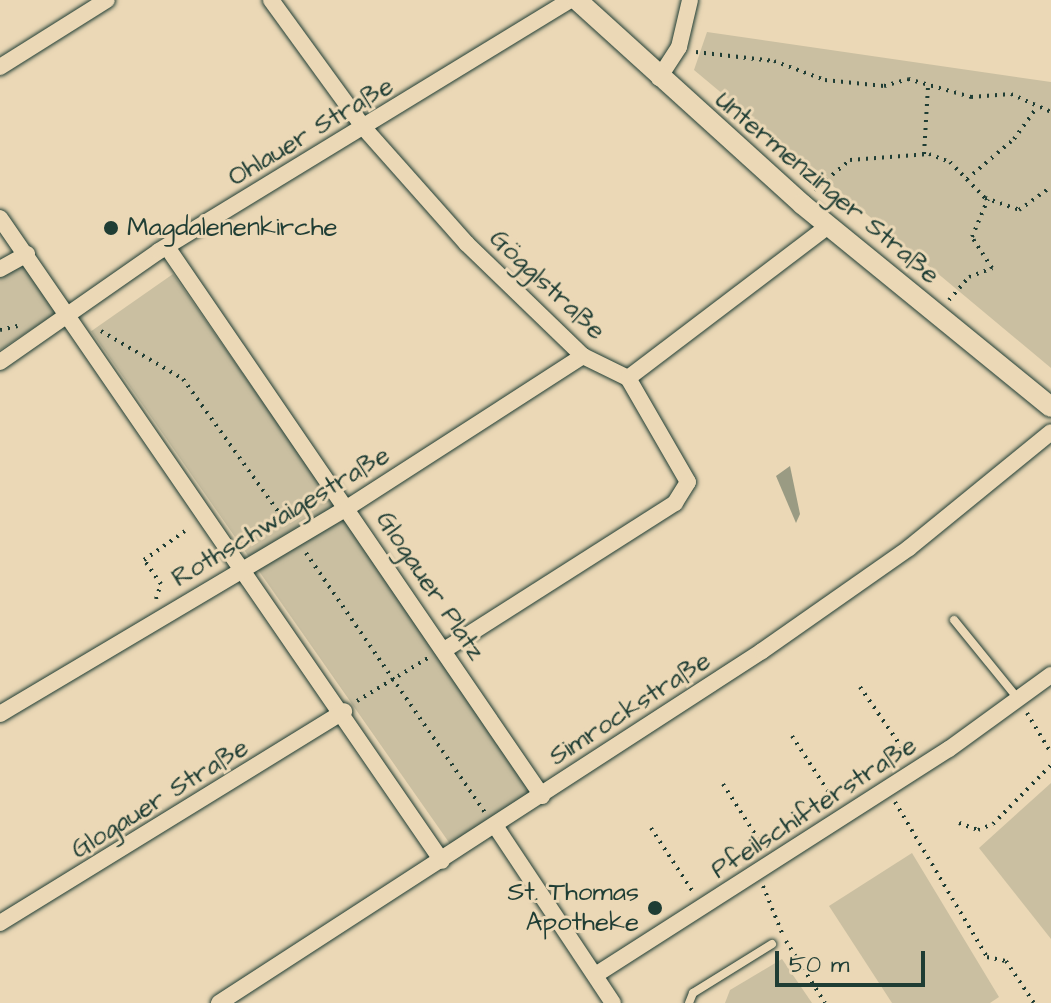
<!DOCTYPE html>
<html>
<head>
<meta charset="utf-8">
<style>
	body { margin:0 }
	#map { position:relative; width:1051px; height:1003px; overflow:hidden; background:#ebd8b6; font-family:"Architects Daughter",sans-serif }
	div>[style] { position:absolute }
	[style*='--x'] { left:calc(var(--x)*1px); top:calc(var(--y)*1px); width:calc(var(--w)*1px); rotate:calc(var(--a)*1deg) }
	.green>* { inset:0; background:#cabfa1; transform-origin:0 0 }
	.water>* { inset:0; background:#9a9b83 }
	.path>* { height:4px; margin-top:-2px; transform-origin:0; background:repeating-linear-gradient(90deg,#1f3d34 0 2px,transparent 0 8px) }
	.roads { filter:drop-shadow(0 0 2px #1f3d34) drop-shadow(0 0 2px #1f3d34) }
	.service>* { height:8px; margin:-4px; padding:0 4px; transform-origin:4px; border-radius:4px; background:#ebd8b6 }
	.minor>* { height:16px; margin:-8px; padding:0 8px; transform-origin:8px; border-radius:8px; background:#ebd8b6 }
	.tertiary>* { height:20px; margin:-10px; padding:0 10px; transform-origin:10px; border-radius:10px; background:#ebd8b6 }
	.dots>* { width:22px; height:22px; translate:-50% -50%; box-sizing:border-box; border:4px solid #ebd8b6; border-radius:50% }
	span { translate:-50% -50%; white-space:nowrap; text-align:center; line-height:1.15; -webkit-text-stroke:6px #ebd8b6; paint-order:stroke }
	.street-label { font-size:26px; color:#1f3d34 }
	.poi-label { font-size:26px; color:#1f3d34 }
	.left { translate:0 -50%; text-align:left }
	.right { translate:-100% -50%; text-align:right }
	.scale { position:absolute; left:775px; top:951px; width:150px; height:36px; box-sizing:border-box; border:4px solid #1f3d34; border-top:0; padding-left:10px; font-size:24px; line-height:28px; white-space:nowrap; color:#1f3d34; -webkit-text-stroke:6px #ebd8b6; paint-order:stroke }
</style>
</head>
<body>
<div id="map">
	<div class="green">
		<div style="clip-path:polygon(707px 32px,1051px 82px,1051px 368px,694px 70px)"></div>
		<div style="clip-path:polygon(23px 265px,58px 312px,0 350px,0 277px)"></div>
		<div style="left:173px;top:274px;width:632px;height:100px;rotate:55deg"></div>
		<div style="clip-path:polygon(1051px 783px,1051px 939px,979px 848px)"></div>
		<div style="clip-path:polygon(912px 853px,999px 997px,990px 1003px,892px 1003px,829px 906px)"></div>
		<div style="clip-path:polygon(782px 959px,812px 1003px,725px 1003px,730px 990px)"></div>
	</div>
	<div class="water">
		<div style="clip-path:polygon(790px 466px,800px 514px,796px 523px,776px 476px)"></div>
	</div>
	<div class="path">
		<div style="--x:696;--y:52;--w:79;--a:6.6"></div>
		<div style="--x:774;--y:61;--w:54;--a:20.4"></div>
		<div style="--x:825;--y:80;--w:59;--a:5.8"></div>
		<div style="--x:884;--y:86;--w:25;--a:-16"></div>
		<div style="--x:908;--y:79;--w:66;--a:15.9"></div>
		<div style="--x:971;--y:97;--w:40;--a:-4.3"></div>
		<div style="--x:1011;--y:94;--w:44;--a:24.2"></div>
		<div style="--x:924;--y:154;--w:68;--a:-86.6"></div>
		<div style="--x:967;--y:179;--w:62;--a:-40.4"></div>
		<div style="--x:1014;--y:139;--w:39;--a:-54"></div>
		<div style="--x:814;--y:190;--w:47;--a:-39.8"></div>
		<div style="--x:850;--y:160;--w:79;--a:-4.3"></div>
		<div style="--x:929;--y:154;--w:22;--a:21"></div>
		<div style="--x:950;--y:162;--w:50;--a:45.8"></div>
		<div style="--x:985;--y:198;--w:36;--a:19"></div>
		<div style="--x:1019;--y:210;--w:39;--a:-36"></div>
		<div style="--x:949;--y:300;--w:30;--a:-49"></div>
		<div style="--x:969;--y:277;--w:25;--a:-21"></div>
		<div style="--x:992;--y:268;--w:37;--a:-123"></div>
		<div style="--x:972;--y:237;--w:41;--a:-67.2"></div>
		<div style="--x:0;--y:330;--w:18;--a:-13"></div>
		<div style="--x:101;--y:331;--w:95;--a:30.3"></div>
		<div style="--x:183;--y:379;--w:180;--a:54.3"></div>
		<div style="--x:306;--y:553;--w:315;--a:55.4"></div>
		<div style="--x:156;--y:599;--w:16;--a:-72"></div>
		<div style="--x:161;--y:584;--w:29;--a:-125"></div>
		<div style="--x:144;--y:560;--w:50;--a:-35.3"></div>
		<div style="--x:860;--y:687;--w:83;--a:55.3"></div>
		<div style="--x:357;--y:701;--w:83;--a:-31.2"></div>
		<div style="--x:1027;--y:713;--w:47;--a:59"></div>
		<div style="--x:792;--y:736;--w:79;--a:56.9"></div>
		<div style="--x:723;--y:784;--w:76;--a:57.4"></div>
		<div style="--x:895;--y:802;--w:180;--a:59.3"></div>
		<div style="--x:987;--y:957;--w:19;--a:12"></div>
		<div style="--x:1006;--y:961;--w:50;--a:56.3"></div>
		<div style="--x:959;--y:823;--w:20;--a:20"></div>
		<div style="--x:978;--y:830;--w:16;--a:-22"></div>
		<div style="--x:993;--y:824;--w:83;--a:-45.5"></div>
		<div style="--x:651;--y:828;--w:77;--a:56.7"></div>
		<div style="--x:763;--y:886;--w:51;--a:68"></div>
		<div style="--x:786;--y:941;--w:73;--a:57.8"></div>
	</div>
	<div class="roads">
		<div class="service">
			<div style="--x:954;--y:620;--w:103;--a:50.9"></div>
			<div style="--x:689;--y:1003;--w:11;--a:-68"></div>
			<div style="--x:693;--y:993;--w:93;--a:-31.8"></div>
		</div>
		<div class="minor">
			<div style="--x:271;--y:0;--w:158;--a:54"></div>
			<div style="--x:364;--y:128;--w:154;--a:48.4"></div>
			<div style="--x:466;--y:243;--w:163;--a:44"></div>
			<div style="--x:583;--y:356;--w:50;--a:26.1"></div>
			<div style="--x:628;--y:378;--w:120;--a:60"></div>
			<div style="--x:688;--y:482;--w:25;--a:122"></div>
			<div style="--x:675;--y:503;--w:274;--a:147.5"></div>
			<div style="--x:0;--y:67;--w:126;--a:-32.1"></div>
			<div style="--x:659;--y:78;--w:37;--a:-57"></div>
			<div style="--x:679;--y:47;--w:48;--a:-76.8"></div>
			<div style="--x:0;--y:218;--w:780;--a:55.5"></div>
			<div style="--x:167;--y:247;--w:665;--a:55.66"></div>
			<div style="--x:0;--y:269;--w:31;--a:-29"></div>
			<div style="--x:0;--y:362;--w:194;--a:-34.9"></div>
			<div style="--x:159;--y:251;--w:482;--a:-31.4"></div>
			<div style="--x:628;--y:378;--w:251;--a:-37.2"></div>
			<div style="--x:0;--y:714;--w:404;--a:-30.7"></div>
			<div style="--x:347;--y:508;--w:281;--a:-32.8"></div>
			<div style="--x:496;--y:827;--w:211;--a:56.4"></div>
			<div style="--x:0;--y:923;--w:404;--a:-31.6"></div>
			<div style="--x:597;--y:974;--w:418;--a:-32.6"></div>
			<div style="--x:949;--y:749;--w:126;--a:-36"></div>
			<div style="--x:219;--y:1003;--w:647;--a:-32.95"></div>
			<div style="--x:762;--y:651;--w:179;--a:-35"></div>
			<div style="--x:909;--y:548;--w:183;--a:-39.2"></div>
		</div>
		<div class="tertiary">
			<div style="--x:577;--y:0;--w:304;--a:42.2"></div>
			<div style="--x:802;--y:204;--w:321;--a:39.2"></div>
		</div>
	</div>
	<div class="dots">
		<div style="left:111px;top:228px;background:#1f3d34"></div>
		<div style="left:655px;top:908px;background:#1f3d34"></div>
	</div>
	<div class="street-label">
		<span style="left:311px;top:132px;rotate:-31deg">Ohlauer Straße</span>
		<span style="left:827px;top:188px;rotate:40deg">Untermenzinger Straße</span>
		<span style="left:547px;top:285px;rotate:43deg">Gögglstraße</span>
		<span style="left:281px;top:517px;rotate:-31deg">Rothschwaigestraße</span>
		<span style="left:430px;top:586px;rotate:56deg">Glogauer Platz</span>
		<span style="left:630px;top:709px;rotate:-33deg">Simrockstraße</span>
		<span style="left:160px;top:799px;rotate:-32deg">Glogauer Straße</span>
		<span style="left:814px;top:808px;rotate:-33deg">Pfeilschifterstraße</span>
	</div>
	<div class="poi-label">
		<span class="left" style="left:127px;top:228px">Magdalenenkirche</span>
		<span class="right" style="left:639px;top:908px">St. Thomas<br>Apotheke</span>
	</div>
	<div class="scale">50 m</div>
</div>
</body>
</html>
